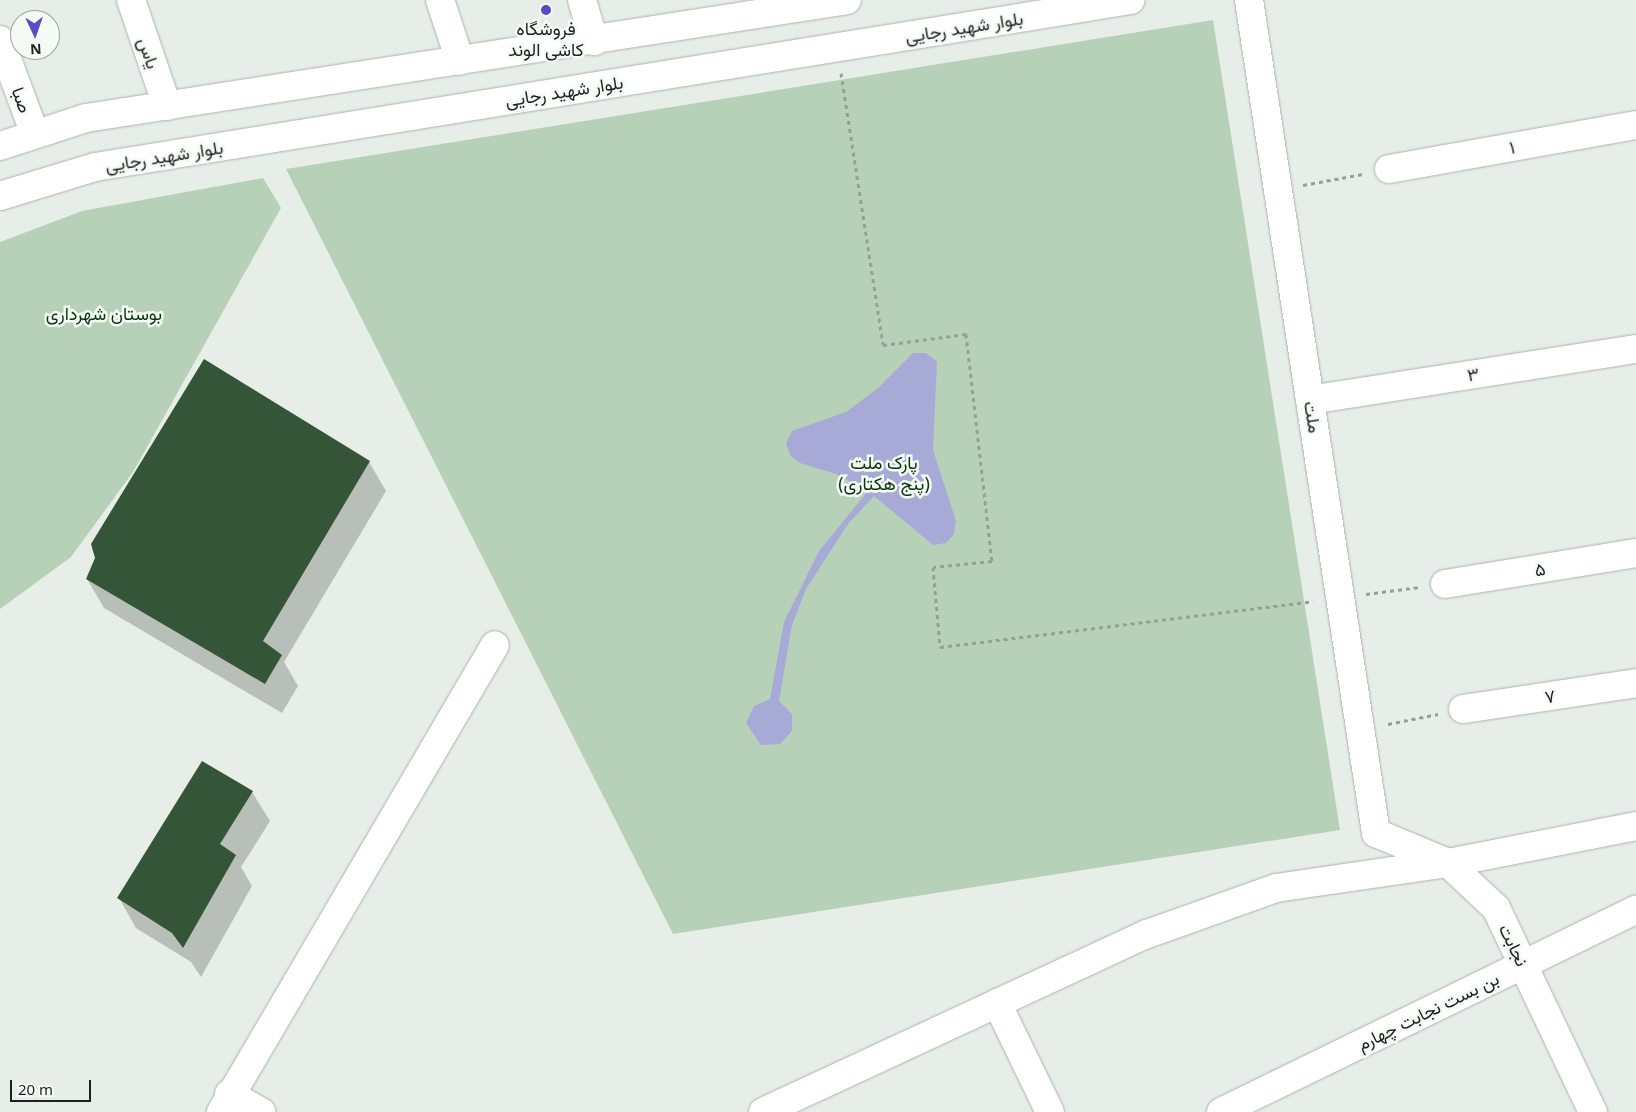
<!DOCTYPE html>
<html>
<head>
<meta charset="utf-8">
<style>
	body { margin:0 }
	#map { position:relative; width:1636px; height:1112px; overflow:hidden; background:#e6eee7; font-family:"Noto Sans",Vazirmatn,sans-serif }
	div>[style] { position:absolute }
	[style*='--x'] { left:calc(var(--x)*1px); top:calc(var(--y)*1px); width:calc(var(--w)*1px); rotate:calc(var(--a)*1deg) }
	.green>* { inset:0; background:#b7d1b8 }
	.water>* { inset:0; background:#a7aad6 }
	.shadow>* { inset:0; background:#0003 }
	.building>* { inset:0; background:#345537 }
	.path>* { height:3px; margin-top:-1.5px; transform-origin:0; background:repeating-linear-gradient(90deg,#989e99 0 4px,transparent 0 8px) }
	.roads { filter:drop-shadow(0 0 1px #acb3ac) drop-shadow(0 0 1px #acb3ac) }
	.minor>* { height:28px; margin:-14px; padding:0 14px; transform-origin:14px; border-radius:14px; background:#fff }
	.secondary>* { height:28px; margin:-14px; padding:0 14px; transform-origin:14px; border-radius:14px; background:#fff }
	.dots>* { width:14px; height:14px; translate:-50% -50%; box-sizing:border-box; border:2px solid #f4fbf4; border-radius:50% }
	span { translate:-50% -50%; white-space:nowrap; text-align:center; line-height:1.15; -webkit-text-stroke:5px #f4fbf4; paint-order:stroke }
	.street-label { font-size:18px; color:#1e201e }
	.poi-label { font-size:18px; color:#1e201e }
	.park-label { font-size:18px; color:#093412 }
	.north { position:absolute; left:10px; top:10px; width:50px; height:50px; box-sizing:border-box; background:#f4fbf4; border:1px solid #9ea39e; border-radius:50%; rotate:177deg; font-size:14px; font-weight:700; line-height:20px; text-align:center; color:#1e201e }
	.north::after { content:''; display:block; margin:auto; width:18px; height:22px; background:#594cc4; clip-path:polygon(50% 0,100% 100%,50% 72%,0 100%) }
	.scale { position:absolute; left:10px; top:1080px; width:81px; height:22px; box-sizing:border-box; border:2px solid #1e201e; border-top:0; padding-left:6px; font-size:15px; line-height:18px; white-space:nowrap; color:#1e201e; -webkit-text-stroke:4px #f4fbf4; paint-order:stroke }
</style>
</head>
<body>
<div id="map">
	<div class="green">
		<div style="clip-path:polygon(1213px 20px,1340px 830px,673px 934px,286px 169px)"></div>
		<div style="clip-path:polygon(263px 178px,281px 208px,133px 472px,71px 557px,0 609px,0 242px,82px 211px)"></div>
	</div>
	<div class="water">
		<div style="clip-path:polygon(913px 353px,926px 353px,937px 362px,933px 450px,956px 521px,954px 534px,946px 543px,933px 545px,874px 496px,848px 524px,806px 589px,792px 625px,779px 701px,792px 714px,792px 731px,780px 744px,761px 745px,746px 723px,754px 706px,770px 699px,784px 622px,819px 551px,868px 491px,836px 474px,800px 463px,790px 455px,786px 443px,792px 431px,846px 412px,877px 389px)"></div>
	</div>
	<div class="shadow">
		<div style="clip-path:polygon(369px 462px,386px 491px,284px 662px,298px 686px,282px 713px,104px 608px,87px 579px)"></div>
		<div style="clip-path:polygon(252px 792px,270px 821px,241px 867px,252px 886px,201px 977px,191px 962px,136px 928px,119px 898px)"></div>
	</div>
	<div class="building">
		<div style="clip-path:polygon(204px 359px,370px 461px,263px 641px,282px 655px,265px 684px,86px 579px,95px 558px,91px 544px)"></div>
		<div style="clip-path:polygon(202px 761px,253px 791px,220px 844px,236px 855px,183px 948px,172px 933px,117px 898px)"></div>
	</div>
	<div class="path">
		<div style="--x:841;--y:73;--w:275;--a:81.2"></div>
		<div style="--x:883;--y:345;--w:84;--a:-7.5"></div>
		<div style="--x:966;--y:334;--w:228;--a:83.5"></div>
		<div style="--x:992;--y:561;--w:59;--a:174.2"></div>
		<div style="--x:933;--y:567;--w:80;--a:85"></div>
		<div style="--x:940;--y:647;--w:376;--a:-7"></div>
		<div style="--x:1303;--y:185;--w:61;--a:-10.4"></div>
		<div style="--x:1366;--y:594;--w:54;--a:-7.4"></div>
		<div style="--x:1388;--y:724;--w:51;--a:-11.3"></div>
	</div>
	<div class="roads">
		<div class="minor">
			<div style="--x:131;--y:0;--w:112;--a:71.2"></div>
			<div style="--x:440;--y:0;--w:64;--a:71.8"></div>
			<div style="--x:582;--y:0;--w:43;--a:73.7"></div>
			<div style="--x:1249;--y:0;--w:843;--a:81.33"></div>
			<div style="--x:1376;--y:833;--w:78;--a:22.6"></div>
			<div style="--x:1448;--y:863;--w:66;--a:43.2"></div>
			<div style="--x:1496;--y:908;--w:226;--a:64.6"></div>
			<div style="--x:0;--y:40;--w:98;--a:69.7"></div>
			<div style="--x:1389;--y:169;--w:251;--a:-10.1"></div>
			<div style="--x:1310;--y:400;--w:330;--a:-8.9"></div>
			<div style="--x:1445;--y:584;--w:193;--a:-9.2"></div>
			<div style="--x:1463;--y:709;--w:175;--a:-8.5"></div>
			<div style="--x:997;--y:1003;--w:121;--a:64.1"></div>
			<div style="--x:229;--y:1094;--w:37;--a:29"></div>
			<div style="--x:221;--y:1112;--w:541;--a:-59.6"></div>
			<div style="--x:763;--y:1112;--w:423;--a:-24.9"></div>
			<div style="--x:1147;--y:934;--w:137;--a:-19.6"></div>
			<div style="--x:1276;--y:888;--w:174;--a:-8.3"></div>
			<div style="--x:1448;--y:863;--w:192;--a:-11.1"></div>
			<div style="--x:1221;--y:1112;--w:462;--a:-26"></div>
		</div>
		<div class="secondary">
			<div style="--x:0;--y:146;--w:90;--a:-18"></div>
			<div style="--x:86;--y:118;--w:770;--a:-8.81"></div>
			<div style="--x:0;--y:196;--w:99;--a:-17"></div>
			<div style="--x:95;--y:167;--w:1049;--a:-9.16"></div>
		</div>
	</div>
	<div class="dots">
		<div style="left:546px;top:10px;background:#594cc4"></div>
	</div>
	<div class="street-label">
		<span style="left:964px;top:27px;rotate:-9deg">بلوار شهید رجایی</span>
		<span style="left:149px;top:53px;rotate:71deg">یاس</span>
		<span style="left:564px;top:91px;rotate:-9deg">بلوار شهید رجایی</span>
		<span style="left:22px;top:100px;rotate:70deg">صبا</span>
		<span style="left:1512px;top:147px;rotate:-10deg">۱</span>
		<span style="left:164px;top:156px;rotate:-9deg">بلوار شهید رجایی</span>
		<span style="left:1473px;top:374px;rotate:-9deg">۳</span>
		<span style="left:1313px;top:417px;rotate:81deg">ملت</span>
		<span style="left:1540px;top:569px;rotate:-9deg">۵</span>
		<span style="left:1550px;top:696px;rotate:-9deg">۷</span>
		<span style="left:1514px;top:945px;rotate:64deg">نجابت</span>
		<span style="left:1428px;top:1011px;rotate:-26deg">بن بست نجابت چهارم</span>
	</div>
	<div class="poi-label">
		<span style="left:546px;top:39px">فروشگاه<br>کاشی الوند</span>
	</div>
	<div class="park-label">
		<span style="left:104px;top:313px">بوستان شهرداری</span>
		<span style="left:884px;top:473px">پارک ملت<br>(پنج هکتاری)</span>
	</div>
	<div class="north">N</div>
	<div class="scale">20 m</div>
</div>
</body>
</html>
